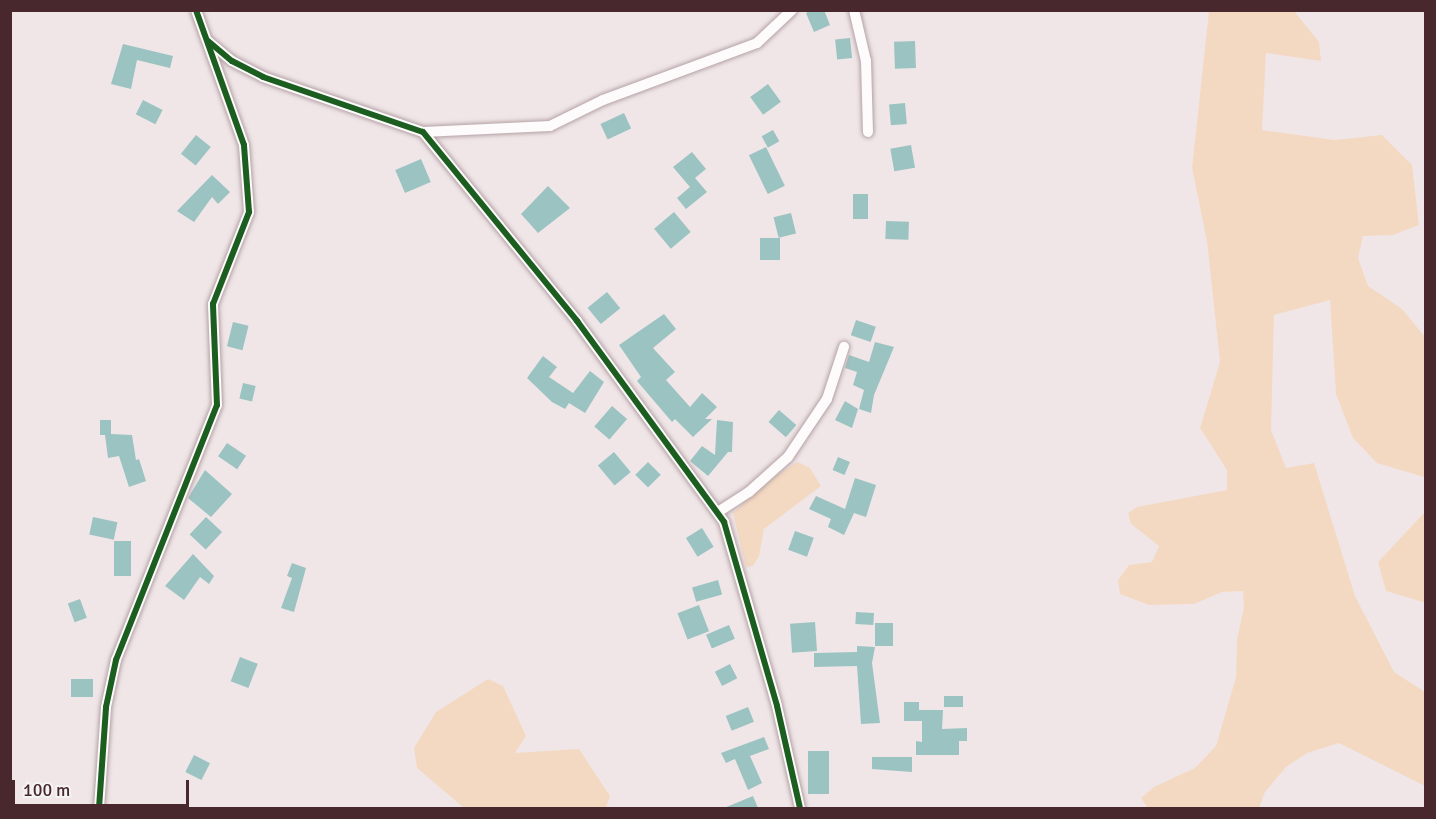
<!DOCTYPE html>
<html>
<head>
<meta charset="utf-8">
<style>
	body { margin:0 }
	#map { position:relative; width:1436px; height:819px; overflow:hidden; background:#f0e6e8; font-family:Signika,sans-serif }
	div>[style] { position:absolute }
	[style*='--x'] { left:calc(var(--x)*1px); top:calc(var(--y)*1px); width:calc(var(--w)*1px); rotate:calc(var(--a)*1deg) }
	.green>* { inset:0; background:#f4d9c2 }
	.building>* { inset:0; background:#9bc3c1; transform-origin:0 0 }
	.roads { filter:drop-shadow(0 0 2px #b5a2a5) drop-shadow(0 0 2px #b5a2a5) }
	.minor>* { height:10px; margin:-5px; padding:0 5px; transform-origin:5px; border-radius:5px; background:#fdfbfc }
	.cycleway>* { height:6px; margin:-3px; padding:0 3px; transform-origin:3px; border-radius:3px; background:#1b5e20 }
	span { translate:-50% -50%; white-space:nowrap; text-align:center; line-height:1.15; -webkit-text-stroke:4.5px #f4f4f4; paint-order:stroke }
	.frame { position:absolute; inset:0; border:12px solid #48272d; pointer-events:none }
	.scale { position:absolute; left:12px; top:780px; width:177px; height:27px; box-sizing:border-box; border:3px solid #48272d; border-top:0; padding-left:8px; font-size:18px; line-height:21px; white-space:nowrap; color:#48272d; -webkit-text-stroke:4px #f4f4f4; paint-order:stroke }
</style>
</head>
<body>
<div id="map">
	<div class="green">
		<div style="clip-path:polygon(1209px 11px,1294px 11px,1319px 42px,1321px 61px,1266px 53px,1262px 130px,1334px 140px,1382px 135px,1412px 165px,1419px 225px,1393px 235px,1363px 236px,1358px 258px,1368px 286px,1402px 309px,1425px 337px,1425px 482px,1424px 477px,1377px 463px,1353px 438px,1336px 394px,1330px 300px,1274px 315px,1271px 430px,1286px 468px,1314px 463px,1355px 596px,1394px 672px,1425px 692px,1425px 786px,1339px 743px,1307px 753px,1286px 767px,1265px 792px,1259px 808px,1161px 808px,1147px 807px,1141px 798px,1154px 787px,1195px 768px,1216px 746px,1236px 677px,1237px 639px,1244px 607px,1243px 591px,1222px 592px,1194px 604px,1149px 605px,1120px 594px,1118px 580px,1129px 565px,1152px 562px,1159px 546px,1131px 524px,1128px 513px,1137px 507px,1227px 490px,1227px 470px,1200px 428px,1220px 362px,1207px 241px,1192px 168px)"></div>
		<div style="clip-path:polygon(798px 462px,810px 468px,821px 486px,764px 529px,759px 556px,753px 566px,746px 567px,733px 513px,766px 481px)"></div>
		<div style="clip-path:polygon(1425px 512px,1426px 601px,1423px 602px,1386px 591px,1378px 562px)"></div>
		<div style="clip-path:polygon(488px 679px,503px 686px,526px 736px,515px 753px,579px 749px,610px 796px,606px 808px,464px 808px,417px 768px,414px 748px,436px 712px)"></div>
	</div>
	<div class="building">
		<div style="clip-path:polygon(811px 10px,824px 10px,830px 25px,814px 32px,806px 13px)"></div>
		<div style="left:850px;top:38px;width:20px;height:15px;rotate:84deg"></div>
		<div style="left:915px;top:41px;width:27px;height:21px;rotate:88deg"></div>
		<div style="clip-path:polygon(123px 44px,173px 56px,170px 68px,137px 60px,131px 89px,111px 84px)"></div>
		<div style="left:768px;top:84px;width:22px;height:22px;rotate:54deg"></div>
		<div style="left:143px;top:100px;width:22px;height:16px;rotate:27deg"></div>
		<div style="left:905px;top:103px;width:21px;height:16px;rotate:85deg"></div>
		<div style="left:624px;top:113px;width:17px;height:26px;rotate:65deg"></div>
		<div style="left:773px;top:130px;width:13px;height:13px;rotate:61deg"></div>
		<div style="left:196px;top:135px;width:19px;height:24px;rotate:39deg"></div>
		<div style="left:911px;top:145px;width:23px;height:21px;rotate:80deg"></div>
		<div style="left:766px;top:147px;width:43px;height:19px;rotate:64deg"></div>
		<div style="clip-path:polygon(692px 152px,706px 169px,695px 178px,707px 192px,686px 209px,677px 198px,690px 187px,673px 167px)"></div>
		<div style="left:421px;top:159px;width:25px;height:28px;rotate:67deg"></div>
		<div style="clip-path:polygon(212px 175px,230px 192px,218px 204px,212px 197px,194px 222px,177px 211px)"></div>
		<div style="clip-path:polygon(548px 186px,570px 208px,538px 233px,521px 214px)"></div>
		<div style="left:853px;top:194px;width:15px;height:25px"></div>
		<div style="left:674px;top:212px;width:26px;height:26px;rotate:50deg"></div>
		<div style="left:791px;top:213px;width:21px;height:18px;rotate:76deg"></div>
		<div style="left:886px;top:221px;width:23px;height:18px;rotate:2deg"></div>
		<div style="left:760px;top:238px;width:20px;height:22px"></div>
		<div style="left:607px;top:292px;width:21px;height:25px;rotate:51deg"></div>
		<div style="clip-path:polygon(664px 314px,676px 329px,653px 348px,675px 372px,666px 380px,690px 407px,702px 393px,717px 407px,705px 419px,712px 419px,693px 437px,675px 419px,672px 422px,637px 381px,641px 377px,619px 345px)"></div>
		<div style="left:856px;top:320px;width:21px;height:16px;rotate:19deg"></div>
		<div style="left:233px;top:322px;width:16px;height:25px;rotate:14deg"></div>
		<div style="clip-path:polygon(875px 342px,894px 347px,874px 395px,871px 413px,859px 409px,864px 390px,853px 385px,857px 372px,845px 368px,849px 355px,869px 362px)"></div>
		<div style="clip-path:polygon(543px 356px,557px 367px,549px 377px,573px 393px,590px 371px,604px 382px,585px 413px,569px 403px,565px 409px,552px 402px,527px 378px)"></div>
		<div style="left:243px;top:383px;width:13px;height:16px;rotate:13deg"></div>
		<div style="clip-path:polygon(845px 401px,858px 409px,852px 428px,835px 420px)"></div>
		<div style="left:612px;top:406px;width:20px;height:27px;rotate:41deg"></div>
		<div style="left:779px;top:410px;width:23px;height:16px;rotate:41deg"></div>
		<div style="clip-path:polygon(100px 420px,111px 420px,111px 434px,132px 435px,136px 460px,139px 459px,146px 481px,129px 487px,119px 456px,108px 458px,105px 435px,100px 435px)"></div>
		<div style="clip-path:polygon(717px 420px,733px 422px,732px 452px,728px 452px,708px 476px,690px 461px,702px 446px,715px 455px)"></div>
		<div style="left:227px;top:443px;width:23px;height:16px;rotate:34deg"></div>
		<div style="left:614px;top:452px;width:26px;height:21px;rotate:50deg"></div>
		<div style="left:838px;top:457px;width:13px;height:14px;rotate:23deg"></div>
		<div style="left:648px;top:462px;width:18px;height:18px;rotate:45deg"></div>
		<div style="clip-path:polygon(205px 470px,232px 494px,211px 517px,188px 498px)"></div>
		<div style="clip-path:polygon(855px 478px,876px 485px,866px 517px,854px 513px,844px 535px,828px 527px,831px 519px,809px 509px,816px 496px,845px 509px)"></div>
		<div style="left:93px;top:517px;width:25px;height:18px;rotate:12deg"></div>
		<div style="left:206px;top:517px;width:22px;height:24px;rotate:43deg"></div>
		<div style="left:702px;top:528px;width:22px;height:19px;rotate:58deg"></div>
		<div style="left:795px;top:531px;width:20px;height:20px;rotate:20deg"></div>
		<div style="left:131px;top:541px;width:35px;height:17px;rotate:90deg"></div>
		<div style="clip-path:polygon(193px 554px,214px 576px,209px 584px,200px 577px,184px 600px,165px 586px)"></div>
		<div style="clip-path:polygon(292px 563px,306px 568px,294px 612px,281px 608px,292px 578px,287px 576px)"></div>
		<div style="left:718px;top:580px;width:15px;height:27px;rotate:74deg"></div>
		<div style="left:80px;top:599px;width:20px;height:13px;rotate:70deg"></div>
		<div style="left:699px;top:605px;width:28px;height:23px;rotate:69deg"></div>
		<div style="left:856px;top:612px;width:18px;height:12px;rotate:3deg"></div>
		<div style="left:815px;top:622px;width:29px;height:25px;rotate:86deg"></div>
		<div style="left:875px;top:623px;width:18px;height:23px"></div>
		<div style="left:729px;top:625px;width:15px;height:25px;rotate:67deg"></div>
		<div style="clip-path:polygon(857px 646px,875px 647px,872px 663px,880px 723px,861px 724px,857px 666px,814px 667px,814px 653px,857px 652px)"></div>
		<div style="left:240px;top:657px;width:19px;height:26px;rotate:21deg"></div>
		<div style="left:730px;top:664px;width:16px;height:17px;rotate:63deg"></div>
		<div style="left:71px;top:679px;width:22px;height:18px"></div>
		<div style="left:944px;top:696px;width:19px;height:11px"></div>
		<div style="clip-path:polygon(904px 702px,919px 702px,919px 710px,943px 710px,942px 729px,967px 728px,967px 741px,959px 741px,959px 755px,916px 755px,916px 741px,922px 742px,922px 721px,904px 721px)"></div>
		<div style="left:748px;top:707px;width:16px;height:24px;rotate:68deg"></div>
		<div style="clip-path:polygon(764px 737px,769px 749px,750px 756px,762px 783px,748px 790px,735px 759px,726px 763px,721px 753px)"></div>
		<div style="left:808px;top:751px;width:21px;height:43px"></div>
		<div style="left:194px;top:755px;width:18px;height:19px;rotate:27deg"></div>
		<div style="clip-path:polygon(872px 757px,912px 757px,912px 772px,872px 769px)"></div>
		<div style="clip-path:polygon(753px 796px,758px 808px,724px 808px)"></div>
	</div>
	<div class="roads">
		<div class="minor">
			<div style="--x:854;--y:10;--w:52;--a:76.8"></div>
			<div style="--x:866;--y:61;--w:71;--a:88.4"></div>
			<div style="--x:208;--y:41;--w:31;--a:40"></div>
			<div style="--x:232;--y:61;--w:35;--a:27"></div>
			<div style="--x:263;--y:77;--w:169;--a:19"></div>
			<div style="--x:423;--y:132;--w:244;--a:50.8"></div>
			<div style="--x:577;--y:321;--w:249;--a:53.8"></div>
			<div style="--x:724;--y:522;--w:191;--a:73.9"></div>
			<div style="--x:777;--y:706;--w:105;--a:77.3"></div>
			<div style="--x:423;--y:132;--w:127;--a:-2.7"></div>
			<div style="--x:550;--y:126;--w:59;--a:-26.1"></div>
			<div style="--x:603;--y:100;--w:164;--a:-20.3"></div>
			<div style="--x:757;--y:43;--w:48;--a:-43.3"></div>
			<div style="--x:718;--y:512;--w:37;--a:-33"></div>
			<div style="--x:749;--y:492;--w:52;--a:-41.9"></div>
			<div style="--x:788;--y:457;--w:70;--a:-56.1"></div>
			<div style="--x:827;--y:399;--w:55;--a:-71.9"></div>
			<div style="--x:99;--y:808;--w:101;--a:-86"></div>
			<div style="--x:106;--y:707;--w:48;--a:-78"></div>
			<div style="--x:116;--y:660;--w:274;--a:-68.4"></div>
			<div style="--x:217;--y:405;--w:101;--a:-92.3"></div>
			<div style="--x:213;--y:304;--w:99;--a:-68.6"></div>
			<div style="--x:249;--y:212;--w:67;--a:-94.3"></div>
			<div style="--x:244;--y:145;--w:143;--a:-109.6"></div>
		</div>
	</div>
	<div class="cycleway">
		<div style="--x:208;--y:41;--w:31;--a:40"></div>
		<div style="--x:232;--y:61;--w:35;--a:27"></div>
		<div style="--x:263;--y:77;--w:169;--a:19"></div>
		<div style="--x:423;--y:132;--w:244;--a:50.8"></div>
		<div style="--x:577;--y:321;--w:249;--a:53.8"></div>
		<div style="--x:724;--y:522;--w:191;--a:73.9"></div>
		<div style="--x:777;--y:706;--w:105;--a:77.3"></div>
		<div style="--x:99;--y:808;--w:101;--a:-86"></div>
		<div style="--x:106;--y:707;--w:48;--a:-78"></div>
		<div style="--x:116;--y:660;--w:274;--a:-68.4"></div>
		<div style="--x:217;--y:405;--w:101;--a:-92.3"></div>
		<div style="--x:213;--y:304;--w:99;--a:-68.6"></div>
		<div style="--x:249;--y:212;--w:67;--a:-94.3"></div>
		<div style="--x:244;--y:145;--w:143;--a:-109.6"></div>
	</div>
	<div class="frame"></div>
	<div class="scale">100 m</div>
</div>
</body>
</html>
